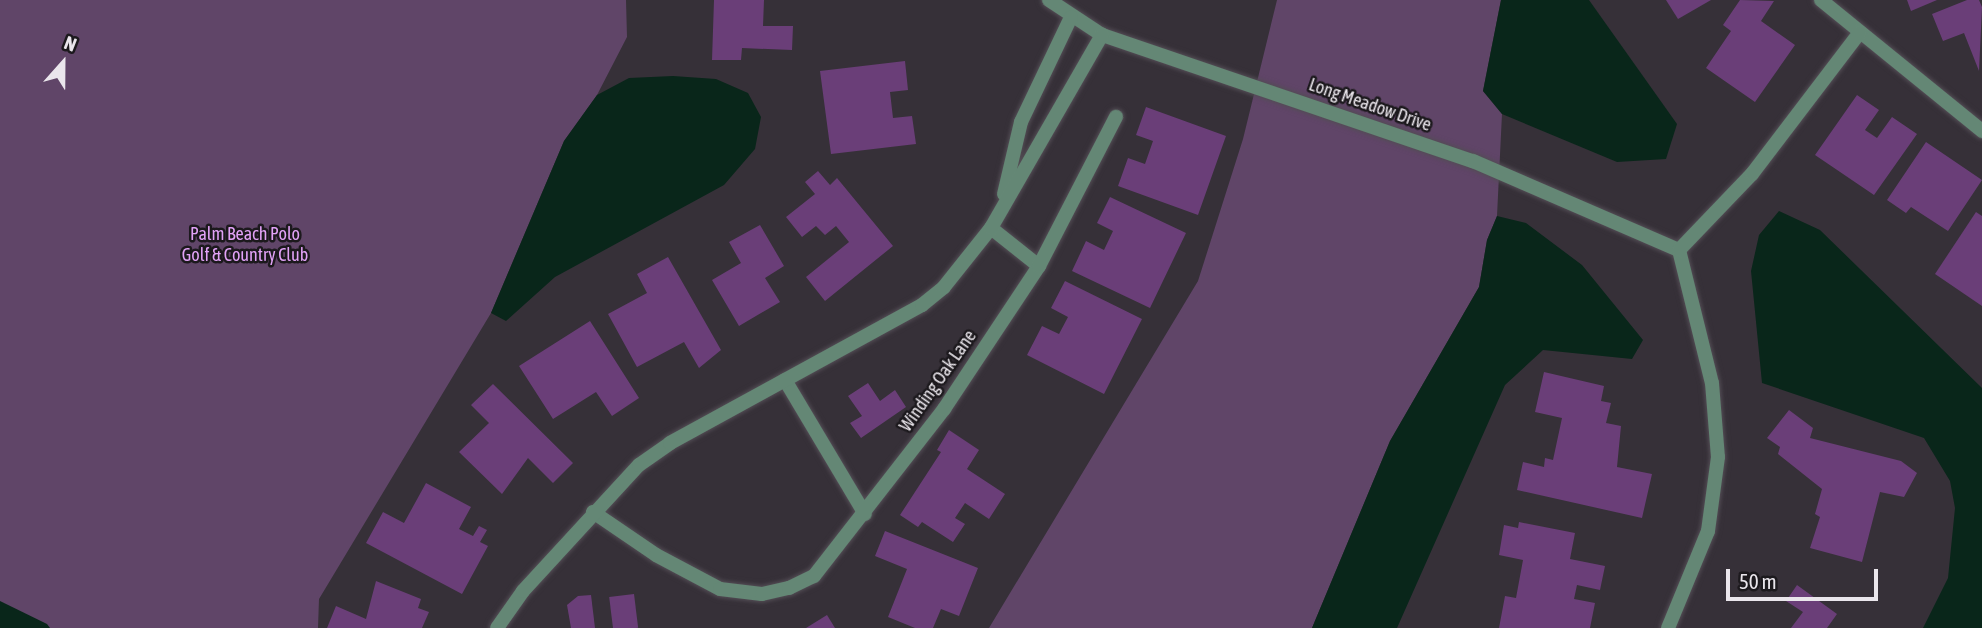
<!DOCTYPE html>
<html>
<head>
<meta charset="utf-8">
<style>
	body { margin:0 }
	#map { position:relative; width:1982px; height:628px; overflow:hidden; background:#363038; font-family:"Asap Condensed",sans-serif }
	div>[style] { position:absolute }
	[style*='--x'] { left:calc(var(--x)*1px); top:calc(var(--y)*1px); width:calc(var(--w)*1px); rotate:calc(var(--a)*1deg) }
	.green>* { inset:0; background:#604568 }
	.water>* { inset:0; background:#09261a }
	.building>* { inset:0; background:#6a3e78; transform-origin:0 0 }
	.roads { filter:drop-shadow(0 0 2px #534d55) drop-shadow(0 0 2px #534d55) }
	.minor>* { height:14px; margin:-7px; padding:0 7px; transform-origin:7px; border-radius:7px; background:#648775 }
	span { translate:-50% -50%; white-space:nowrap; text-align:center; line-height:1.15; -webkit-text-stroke:5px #1c191d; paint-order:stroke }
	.street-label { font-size:18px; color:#eae6ec }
	.park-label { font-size:18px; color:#e2a2f7 }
	.north { position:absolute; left:28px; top:28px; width:70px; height:70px; -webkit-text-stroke:5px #1c191d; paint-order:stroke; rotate:21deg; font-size:19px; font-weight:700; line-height:28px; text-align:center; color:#eae6ec }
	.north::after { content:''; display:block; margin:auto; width:24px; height:32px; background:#eae6ec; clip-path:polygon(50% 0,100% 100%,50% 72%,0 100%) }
	.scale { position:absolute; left:1726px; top:569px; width:152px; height:32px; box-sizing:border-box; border:4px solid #eae6ec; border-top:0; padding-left:9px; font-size:21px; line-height:24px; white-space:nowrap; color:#eae6ec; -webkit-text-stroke:5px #1c191d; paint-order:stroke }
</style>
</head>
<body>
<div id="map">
	<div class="green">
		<div style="clip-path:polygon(0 0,626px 0,627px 37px,597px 95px,564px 141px,491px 313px,319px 599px,318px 628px,0 628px)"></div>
		<div style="clip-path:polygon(1277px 0,1501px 0,1483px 91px,1502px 114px,1497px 216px,1487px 240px,1479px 287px,1390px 441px,1312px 628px,989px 628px,1198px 281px,1243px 139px)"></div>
	</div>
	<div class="water">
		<div style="clip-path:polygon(1501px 0,1589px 0,1677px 124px,1666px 159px,1617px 162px,1502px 114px,1483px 91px)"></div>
		<div style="clip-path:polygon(673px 76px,716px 79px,748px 93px,761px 117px,755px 149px,724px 185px,555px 277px,506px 321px,491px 313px,564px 141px,597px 95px,629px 78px)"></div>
		<div style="clip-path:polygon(1779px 211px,1820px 230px,1982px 388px,1982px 628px,1923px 628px,1948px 578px,1955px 508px,1950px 481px,1924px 438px,1762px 383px,1751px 271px,1759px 235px)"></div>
		<div style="clip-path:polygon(1497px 216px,1526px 223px,1582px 265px,1643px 340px,1632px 359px,1543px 350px,1505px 385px,1397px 628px,1312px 628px,1390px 441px,1479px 287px,1487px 240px)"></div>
		<div style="clip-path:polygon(0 601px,47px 624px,50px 628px,0 628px)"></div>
	</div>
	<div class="building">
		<div style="clip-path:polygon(714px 0,764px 0,763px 26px,793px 26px,792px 50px,742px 48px,741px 60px,712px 60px)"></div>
		<div style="clip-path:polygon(1666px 0,1711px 0,1678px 19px)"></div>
		<div style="clip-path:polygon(1740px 0,1774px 1px,1761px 21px,1795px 45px,1755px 102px,1706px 68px,1731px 31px,1723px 25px)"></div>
		<div style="clip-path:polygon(1907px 0,1937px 0,1911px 11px)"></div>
		<div style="clip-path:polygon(1967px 0,1979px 0,1982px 7px,1979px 71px,1964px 33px,1943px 41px,1932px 14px)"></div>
		<div style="clip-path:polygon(905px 61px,908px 90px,890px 92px,893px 118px,912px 116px,916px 144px,831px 154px,820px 71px)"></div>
		<div style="clip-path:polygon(1857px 95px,1879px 110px,1865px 130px,1877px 138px,1892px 117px,1917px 134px,1874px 195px,1815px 155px)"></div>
		<div style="clip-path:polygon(1146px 107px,1226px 136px,1198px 215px,1118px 186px,1128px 158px,1145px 164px,1153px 141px,1136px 135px)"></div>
		<div style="clip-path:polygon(1926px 142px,1982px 180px,1948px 231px,1911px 207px,1906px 213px,1887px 200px)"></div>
		<div style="clip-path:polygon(818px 171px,830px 185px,837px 178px,893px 246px,825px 301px,806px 277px,849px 242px,836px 226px,825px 235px,816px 226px,802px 237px,786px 217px,815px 194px,805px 182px)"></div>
		<div style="clip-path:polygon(1110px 197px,1186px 233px,1150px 308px,1072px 271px,1086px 241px,1104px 250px,1113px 231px,1097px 223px)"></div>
		<div style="clip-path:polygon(1976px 212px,1982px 216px,1982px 306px,1935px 274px)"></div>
		<div style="clip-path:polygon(760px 225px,784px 266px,765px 278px,780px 302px,739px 326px,712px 280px,741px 263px,729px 242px)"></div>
		<div style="clip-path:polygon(668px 257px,721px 350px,699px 368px,684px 342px,637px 367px,608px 314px,647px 293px,637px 274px)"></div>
		<div style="clip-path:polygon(1065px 281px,1142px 319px,1104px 394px,1027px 355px,1042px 326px,1059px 334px,1068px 317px,1051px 308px)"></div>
		<div style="clip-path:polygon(590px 321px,639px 398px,612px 416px,596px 392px,553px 419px,519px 366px)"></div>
		<div style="clip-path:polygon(1544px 372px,1604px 386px,1601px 401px,1611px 403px,1606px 423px,1621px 426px,1617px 467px,1652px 474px,1642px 518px,1517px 490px,1523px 462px,1544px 467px,1545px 458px,1553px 460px,1562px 418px,1535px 412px)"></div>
		<div style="clip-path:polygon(868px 383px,880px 401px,895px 390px,906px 407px,861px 438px,850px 423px,862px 416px,848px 396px)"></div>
		<div style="clip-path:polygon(493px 384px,573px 463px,553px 483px,528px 458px,502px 494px,459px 452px,489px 423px,471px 405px)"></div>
		<div style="clip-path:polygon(1789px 410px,1813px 428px,1810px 438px,1901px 461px,1917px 473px,1904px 497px,1880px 492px,1862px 562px,1810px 548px,1820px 517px,1815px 514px,1822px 489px,1778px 454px,1780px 447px,1767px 438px)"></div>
		<div style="clip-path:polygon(949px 430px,979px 450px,967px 469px,1005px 494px,989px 519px,965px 503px,955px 518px,965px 524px,953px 542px,922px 522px,918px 527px,900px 515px,941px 452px,937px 450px)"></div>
		<div style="clip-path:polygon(426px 483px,471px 507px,459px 529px,473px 536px,479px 526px,487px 530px,480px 542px,488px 546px,462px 594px,366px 543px,383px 512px,404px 523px)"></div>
		<div style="clip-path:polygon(1519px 522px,1575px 533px,1570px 559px,1605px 566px,1600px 590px,1577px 585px,1574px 599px,1595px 603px,1590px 628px,1499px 628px,1505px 596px,1516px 598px,1523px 560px,1499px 555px,1504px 525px,1518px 528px)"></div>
		<div style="clip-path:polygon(885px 531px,978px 568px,959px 616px,941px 609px,933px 628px,915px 628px,888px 617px,907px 569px,875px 556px)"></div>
		<div style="clip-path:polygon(376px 581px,421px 599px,418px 608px,429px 612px,422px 628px,327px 628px,336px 606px,366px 619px)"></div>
		<div style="clip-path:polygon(1797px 585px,1837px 614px,1827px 628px,1791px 628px,1803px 612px,1786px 601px)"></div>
		<div style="left:634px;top:594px;width:34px;height:25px;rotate:83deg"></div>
		<div style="clip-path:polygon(591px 595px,595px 628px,571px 628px,567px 605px,578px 596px)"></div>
		<div style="clip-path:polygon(827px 615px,835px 628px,806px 628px)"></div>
	</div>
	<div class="roads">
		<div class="minor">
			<div style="--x:1049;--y:0;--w:64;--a:33.4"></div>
			<div style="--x:1102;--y:35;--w:392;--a:18.8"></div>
			<div style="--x:1473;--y:161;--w:224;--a:23.4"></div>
			<div style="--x:1679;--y:250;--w:137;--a:76.1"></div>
			<div style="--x:1712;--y:383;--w:74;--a:85.4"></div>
			<div style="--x:1718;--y:457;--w:75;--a:97.7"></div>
			<div style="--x:1708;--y:531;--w:105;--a:112.4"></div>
			<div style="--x:1821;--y:0;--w:208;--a:39.1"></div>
			<div style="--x:1004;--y:194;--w:74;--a:-76.7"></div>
			<div style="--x:1021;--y:122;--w:116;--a:-64.5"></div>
			<div style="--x:991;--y:228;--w:61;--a:38.4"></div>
			<div style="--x:1679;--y:250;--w:105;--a:-46.2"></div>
			<div style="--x:1752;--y:174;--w:178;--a:-52.7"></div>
			<div style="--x:785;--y:380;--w:156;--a:59.2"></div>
			<div style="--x:593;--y:512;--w:76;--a:34.3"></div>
			<div style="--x:656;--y:555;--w:72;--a:28"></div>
			<div style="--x:720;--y:589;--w:42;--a:6.8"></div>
			<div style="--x:762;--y:594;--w:28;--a:-13"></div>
			<div style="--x:789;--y:588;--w:28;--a:-26"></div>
			<div style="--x:814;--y:576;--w:212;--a:-52.1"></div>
			<div style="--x:944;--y:409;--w:172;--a:-56.4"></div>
			<div style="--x:1039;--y:266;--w:168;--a:-62.7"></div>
			<div style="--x:497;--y:628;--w:45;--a:-54.9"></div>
			<div style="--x:523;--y:591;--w:171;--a:-47.4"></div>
			<div style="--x:639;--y:465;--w:38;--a:-35"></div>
			<div style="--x:670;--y:443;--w:287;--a:-28.7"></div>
			<div style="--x:922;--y:305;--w:28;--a:-39"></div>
			<div style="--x:944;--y:287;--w:75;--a:-51.5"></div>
			<div style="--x:991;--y:228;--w:223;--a:-60.1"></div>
		</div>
	</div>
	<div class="street-label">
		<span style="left:1370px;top:105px;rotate:19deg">Long Meadow Drive</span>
		<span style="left:938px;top:381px;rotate:-55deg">Winding Oak Lane</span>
	</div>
	<div class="park-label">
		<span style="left:245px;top:245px">Palm Beach Polo<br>Golf &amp; Country Club</span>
	</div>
	<div class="north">N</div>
	<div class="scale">50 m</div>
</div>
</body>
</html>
